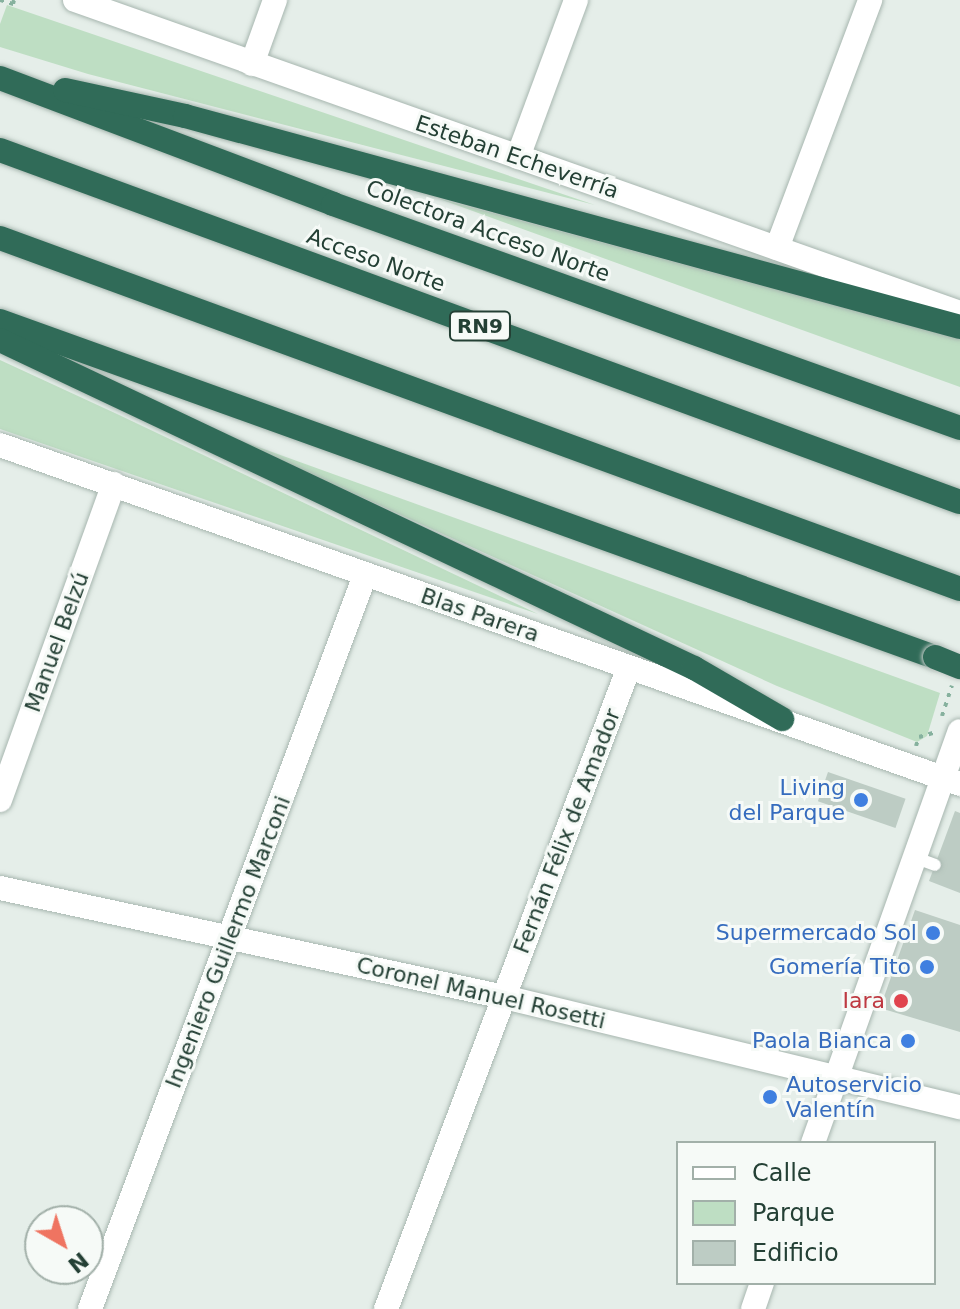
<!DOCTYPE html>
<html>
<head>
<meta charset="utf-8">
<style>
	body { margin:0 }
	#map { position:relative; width:960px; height:1309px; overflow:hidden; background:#e5eee9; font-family:"DejaVu Sans",sans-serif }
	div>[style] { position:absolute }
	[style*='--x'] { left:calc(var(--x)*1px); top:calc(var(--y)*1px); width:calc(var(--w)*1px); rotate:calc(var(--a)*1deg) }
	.green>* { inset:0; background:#bedec3 }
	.building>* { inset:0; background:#bdccc4; transform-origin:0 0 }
	.path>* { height:4px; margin-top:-2px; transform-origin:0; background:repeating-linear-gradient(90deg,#86b19e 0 4px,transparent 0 10px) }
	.roads { filter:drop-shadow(0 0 2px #a7b6af) drop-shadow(0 0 2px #a7b6af) }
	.lane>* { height:12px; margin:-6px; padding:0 6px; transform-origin:6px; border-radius:6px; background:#fff }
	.street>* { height:24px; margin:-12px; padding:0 12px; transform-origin:12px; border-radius:12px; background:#fff }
	.secondary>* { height:24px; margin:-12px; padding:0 12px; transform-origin:12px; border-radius:12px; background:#fff }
	.highway>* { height:24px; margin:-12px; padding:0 12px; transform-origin:12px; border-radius:12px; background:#306b58 }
	.bridges { filter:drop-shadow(0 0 2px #c2cac6) drop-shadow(0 0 2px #c2cac6) }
	.highway-bridge>* { height:24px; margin:-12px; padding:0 12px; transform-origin:12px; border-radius:12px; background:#306b58 }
	.dots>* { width:22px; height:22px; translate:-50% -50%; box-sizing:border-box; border:4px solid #f6faf7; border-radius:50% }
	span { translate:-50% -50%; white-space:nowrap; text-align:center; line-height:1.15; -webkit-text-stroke:6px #f6faf7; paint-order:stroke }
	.shield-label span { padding:2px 6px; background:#f6faf7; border:2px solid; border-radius:6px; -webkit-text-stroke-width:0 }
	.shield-label { font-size:20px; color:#244035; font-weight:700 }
	.street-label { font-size:22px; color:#244035 }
	.shop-label { font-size:22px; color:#366cbe }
	.right { translate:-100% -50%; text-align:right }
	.left { translate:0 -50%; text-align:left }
	.health-label { font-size:22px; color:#be3a42 }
	.legend { position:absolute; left:676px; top:1141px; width:260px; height:144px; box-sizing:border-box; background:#f6faf7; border:2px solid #a2b0a9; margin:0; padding:10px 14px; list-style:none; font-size:24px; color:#244035 }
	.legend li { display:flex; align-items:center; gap:16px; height:40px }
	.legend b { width:40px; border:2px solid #a2b0a9 }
	.north { position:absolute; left:24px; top:1205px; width:80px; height:80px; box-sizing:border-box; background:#f6faf7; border:2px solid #a2b0a9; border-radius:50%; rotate:141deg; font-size:22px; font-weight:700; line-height:32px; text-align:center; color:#244035 }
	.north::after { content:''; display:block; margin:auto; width:28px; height:36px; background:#ef7461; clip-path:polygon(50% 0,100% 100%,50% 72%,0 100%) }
</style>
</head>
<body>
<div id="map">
	<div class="green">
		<div style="clip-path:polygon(7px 5px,595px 205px,88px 74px,0 47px,0 24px)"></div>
		<div style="clip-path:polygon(437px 198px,960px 339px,960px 387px)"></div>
		<div style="clip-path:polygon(0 360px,117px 414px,538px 614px,0 429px)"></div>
		<div style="clip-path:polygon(225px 435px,940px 693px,927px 736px,917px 742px,777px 686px)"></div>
	</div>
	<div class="building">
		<div style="left:828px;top:772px;width:82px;height:31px;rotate:19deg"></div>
		<div style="clip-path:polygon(955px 811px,960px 813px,960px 893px,929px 881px)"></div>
		<div style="clip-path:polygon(915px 910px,960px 925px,960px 1032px,880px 1008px)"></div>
	</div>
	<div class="path">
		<div style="--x:0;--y:0;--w:14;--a:17"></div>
		<div style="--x:13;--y:4;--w:4;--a:-76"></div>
		<div style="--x:942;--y:716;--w:32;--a:-72"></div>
		<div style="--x:916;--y:746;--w:9;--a:-72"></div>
		<div style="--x:919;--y:737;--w:18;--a:-16"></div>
	</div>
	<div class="roads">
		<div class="lane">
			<div style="--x:916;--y:858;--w:20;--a:20"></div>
		</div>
		<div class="street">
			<div style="--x:252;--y:64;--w:68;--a:-70.2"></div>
			<div style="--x:518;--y:157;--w:167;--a:-69.7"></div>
			<div style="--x:777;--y:248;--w:265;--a:-69.4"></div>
			<div style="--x:0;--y:800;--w:336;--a:-70.2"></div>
			<div style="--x:0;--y:888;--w:516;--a:12.2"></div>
			<div style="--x:504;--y:997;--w:469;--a:13.6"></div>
			<div style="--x:90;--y:1309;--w:784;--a:-69.46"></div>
			<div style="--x:386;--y:1309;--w:686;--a:-69.27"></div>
		</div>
		<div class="secondary">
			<div style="--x:75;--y:0;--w:939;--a:19.48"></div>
			<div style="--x:0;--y:445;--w:1018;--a:19.45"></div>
			<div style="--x:813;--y:1143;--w:437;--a:-70.4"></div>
			<div style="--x:753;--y:1309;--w:28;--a:-71"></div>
		</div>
		<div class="highway">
			<div style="--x:0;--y:78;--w:356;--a:20.7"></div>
			<div style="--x:333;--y:204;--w:666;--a:19.66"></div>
			<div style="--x:65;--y:90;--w:123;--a:12.2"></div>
			<div style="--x:185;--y:116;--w:803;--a:15.23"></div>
			<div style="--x:0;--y:150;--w:1022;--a:20.14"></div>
			<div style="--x:0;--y:238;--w:1022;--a:20.08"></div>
			<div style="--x:0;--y:321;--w:994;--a:19.77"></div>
			<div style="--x:0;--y:340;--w:768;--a:25.3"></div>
			<div style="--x:694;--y:668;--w:102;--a:30.1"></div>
		</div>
	</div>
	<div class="bridges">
		<div class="highway-bridge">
			<div style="--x:935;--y:657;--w:27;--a:22"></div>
		</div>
	</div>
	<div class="dots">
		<div style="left:861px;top:800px;background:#3f7fe0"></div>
		<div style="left:933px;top:933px;background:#3f7fe0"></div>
		<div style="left:927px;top:967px;background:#3f7fe0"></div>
		<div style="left:901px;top:1001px;background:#e0444e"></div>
		<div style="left:908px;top:1041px;background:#3f7fe0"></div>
		<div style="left:770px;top:1097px;background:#3f7fe0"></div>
	</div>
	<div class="shield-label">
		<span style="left:480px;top:326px">RN9</span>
	</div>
	<div class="street-label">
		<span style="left:517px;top:157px;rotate:19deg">Esteban Echeverría</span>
		<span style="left:488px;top:231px;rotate:20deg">Colectora Acceso Norte</span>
		<span style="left:376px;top:260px;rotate:20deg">Acceso Norte</span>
		<span style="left:480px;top:615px;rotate:19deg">Blas Parera</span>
		<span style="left:57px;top:642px;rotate:-70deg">Manuel Belzú</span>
		<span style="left:567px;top:831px;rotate:-69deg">Fernán Félix de Amador</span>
		<span style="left:228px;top:942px;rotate:-69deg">Ingeniero Guillermo Marconi</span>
		<span style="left:481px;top:993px;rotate:13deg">Coronel Manuel Rosetti</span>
	</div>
	<div class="shop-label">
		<span class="right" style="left:845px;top:800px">Living<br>del Parque</span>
		<span class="right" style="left:917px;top:933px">Supermercado Sol</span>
		<span class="right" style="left:911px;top:967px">Gomería Tito</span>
		<span class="right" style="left:892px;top:1041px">Paola Bianca</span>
		<span class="left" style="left:786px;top:1097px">Autoservicio<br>Valentín</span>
	</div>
	<div class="health-label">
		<span class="right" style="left:885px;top:1001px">Iara</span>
	</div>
	<ul class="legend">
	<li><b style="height:10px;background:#fff"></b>Calle</li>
	<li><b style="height:22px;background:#bedec3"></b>Parque</li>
	<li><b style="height:22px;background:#bdccc4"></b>Edificio</li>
	</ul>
	<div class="north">N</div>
</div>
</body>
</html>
